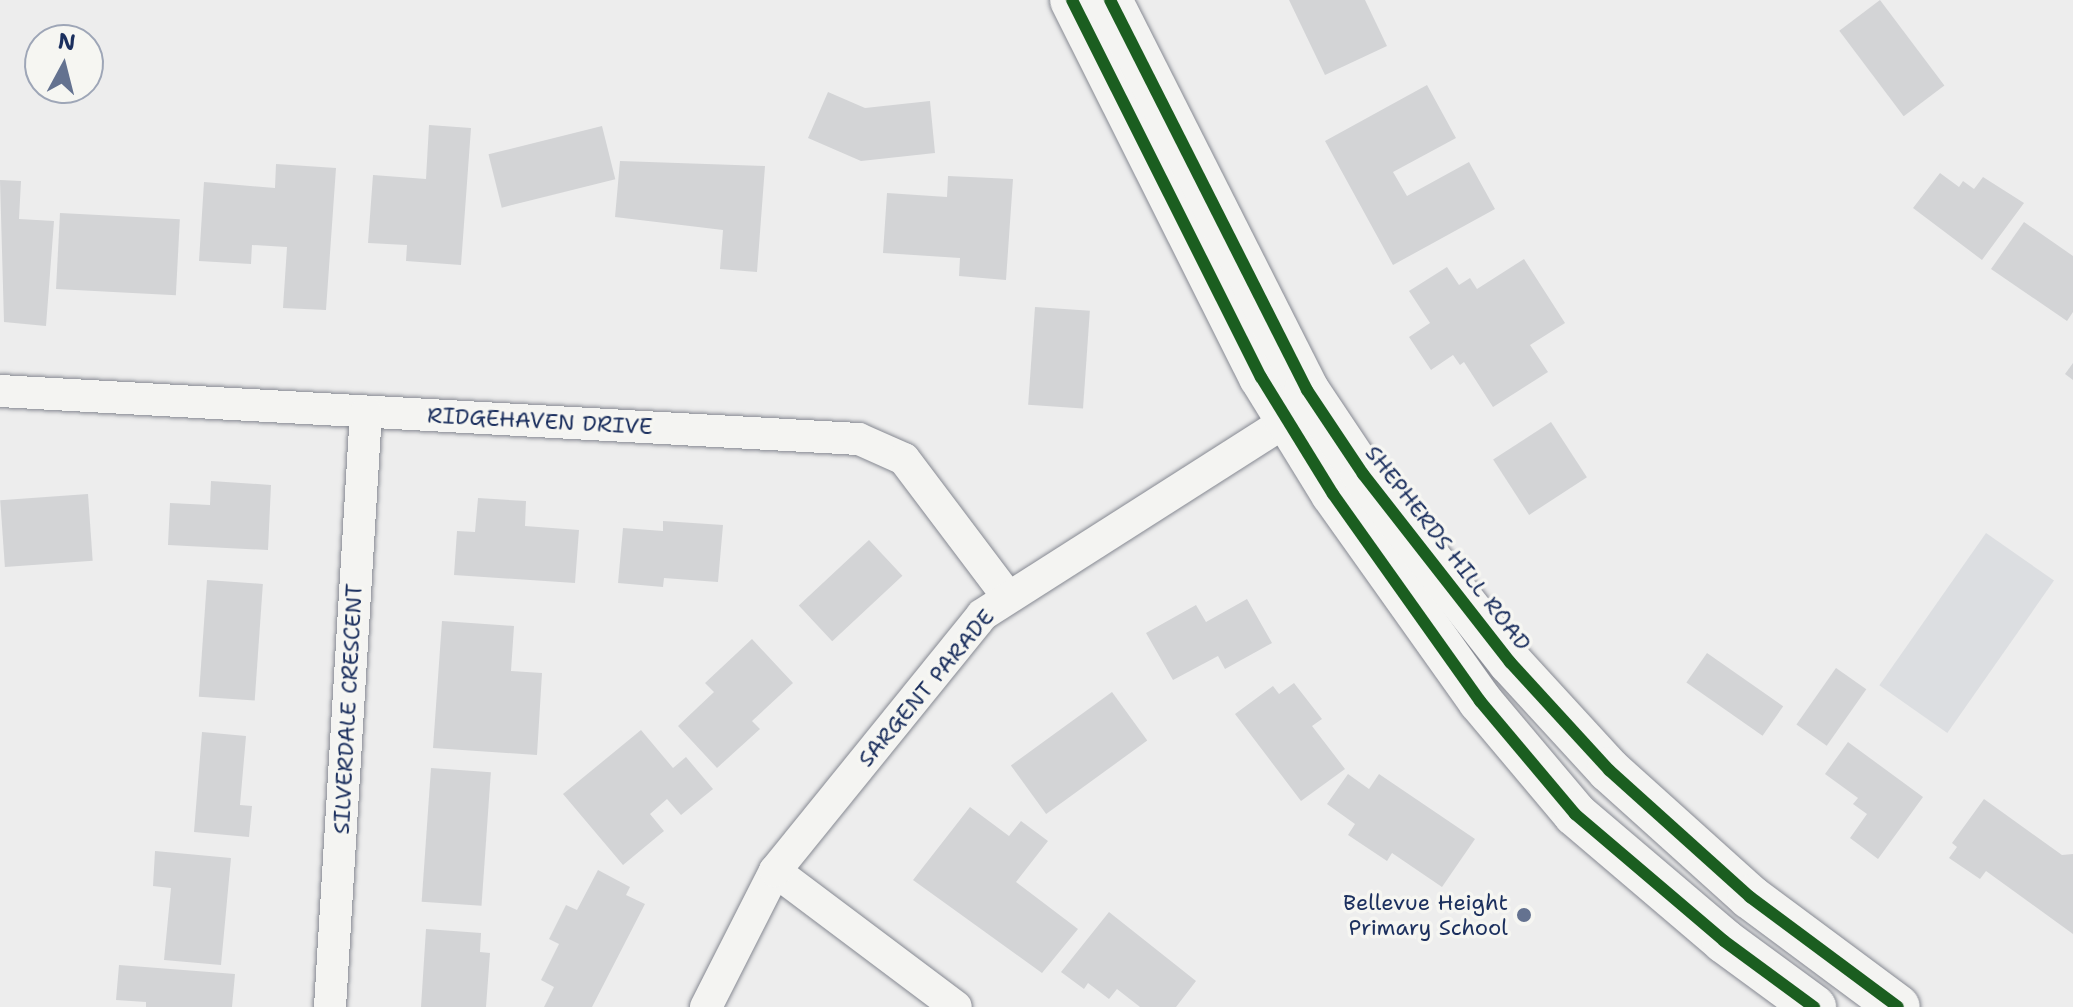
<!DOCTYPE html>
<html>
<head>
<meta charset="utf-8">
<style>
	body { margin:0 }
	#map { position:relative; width:2073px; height:1007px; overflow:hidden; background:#ededed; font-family:"Shantell Sans",sans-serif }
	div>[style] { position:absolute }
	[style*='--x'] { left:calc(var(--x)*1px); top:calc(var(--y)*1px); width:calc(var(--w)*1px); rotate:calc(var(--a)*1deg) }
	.green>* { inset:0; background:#dcdee1; transform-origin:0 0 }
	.building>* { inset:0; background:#d3d4d6; transform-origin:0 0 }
	.roads { filter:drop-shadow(0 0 2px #868992) drop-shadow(0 0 2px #868992) }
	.street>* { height:32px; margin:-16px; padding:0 16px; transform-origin:16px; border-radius:16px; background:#f4f4f2 }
	.secondary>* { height:44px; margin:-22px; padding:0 22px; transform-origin:22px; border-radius:22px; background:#f4f4f2 }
	.cycleway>* { height:12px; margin:-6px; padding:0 6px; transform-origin:6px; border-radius:6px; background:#1b5e20 }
	.dots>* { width:22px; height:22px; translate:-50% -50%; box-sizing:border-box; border:4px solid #f6f6f2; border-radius:50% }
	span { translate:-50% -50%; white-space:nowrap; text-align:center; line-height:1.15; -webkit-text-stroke:7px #f6f6f2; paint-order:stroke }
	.street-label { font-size:22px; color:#1b2f5e }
	.poi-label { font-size:22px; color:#1b2f5e }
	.right { translate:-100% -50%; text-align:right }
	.north { position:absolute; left:24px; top:24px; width:80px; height:80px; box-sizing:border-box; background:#f6f6f2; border:2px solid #9ea6b7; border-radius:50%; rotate:7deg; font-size:22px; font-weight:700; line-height:32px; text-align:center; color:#1b2f5e }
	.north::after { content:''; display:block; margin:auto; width:28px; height:36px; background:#647290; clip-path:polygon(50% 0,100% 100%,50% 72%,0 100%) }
</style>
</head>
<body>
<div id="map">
	<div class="green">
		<div style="left:1986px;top:533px;width:83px;height:186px;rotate:35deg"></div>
	</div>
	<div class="building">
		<div style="clip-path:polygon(1289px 0,1365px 0,1387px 46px,1325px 75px)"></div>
		<div style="left:1880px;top:0;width:107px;height:51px;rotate:53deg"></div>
		<div style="clip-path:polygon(1427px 85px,1456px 138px,1393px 172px,1407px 196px,1469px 162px,1495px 209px,1393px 265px,1325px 141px)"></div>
		<div style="clip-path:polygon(828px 92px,865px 108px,930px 101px,935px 153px,861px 161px,808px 138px)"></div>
		<div style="clip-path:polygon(429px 125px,471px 128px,461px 265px,406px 261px,407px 245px,368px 243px,373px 175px,426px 179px)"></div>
		<div style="left:602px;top:126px;width:55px;height:117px;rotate:76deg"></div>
		<div style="clip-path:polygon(620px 161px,765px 166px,757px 272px,720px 269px,723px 230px,615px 217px)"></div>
		<div style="clip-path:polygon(276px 164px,336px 168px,326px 310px,283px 308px,287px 247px,252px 245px,251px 264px,199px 261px,204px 182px,275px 188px)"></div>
		<div style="clip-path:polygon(1940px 173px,1959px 187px,1963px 181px,1974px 189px,1983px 177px,2024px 203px,1982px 260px,1913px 208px)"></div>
		<div style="clip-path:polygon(948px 176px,1013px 179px,1006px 280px,959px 276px,960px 258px,883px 253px,887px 193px,947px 197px)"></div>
		<div style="clip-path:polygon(0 180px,21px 181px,19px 219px,54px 221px,46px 326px,4px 322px)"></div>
		<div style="left:60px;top:213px;width:120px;height:76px;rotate:3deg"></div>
		<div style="clip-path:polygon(2024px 222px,2073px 256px,2073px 312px,2067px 321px,1991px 269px)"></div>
		<div style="clip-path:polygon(1524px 259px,1565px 323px,1530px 345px,1548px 372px,1493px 407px,1464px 362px,1460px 365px,1453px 355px,1431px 370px,1409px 337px,1430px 323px,1409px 291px,1447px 267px,1459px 285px,1470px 278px,1477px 289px)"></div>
		<div style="left:1035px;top:307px;width:55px;height:98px;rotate:4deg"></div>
		<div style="clip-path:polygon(2073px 363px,2073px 380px,2065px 374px)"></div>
		<div style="left:1551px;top:422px;width:66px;height:69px;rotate:57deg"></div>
		<div style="clip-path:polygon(211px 481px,271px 485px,268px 550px,168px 545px,170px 503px,210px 505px)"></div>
		<div style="left:88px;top:494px;width:67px;height:88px;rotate:86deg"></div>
		<div style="clip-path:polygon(478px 498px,526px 501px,525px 526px,579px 530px,575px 583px,454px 575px,457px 531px,475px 532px)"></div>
		<div style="clip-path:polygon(663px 521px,723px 525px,718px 582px,664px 578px,663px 587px,618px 583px,623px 528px,663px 531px)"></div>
		<div style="left:869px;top:540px;width:49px;height:96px;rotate:47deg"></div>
		<div style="left:207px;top:580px;width:56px;height:117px;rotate:4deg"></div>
		<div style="clip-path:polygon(1247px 599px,1272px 643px,1225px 669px,1218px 656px,1173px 680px,1146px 633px,1196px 605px,1206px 622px)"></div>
		<div style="clip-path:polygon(442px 621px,514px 626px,511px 671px,542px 673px,537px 755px,433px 748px)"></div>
		<div style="clip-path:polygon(752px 639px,793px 683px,752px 721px,760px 729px,717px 768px,678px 726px,714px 692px,705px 683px)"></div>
		<div style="left:1707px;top:653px;width:93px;height:36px;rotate:35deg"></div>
		<div style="left:1836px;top:668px;width:37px;height:69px;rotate:35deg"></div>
		<div style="clip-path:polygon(1294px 683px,1322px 719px,1312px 726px,1345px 769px,1301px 801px,1235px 714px,1273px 686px,1279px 694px)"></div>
		<div style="left:1112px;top:692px;width:60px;height:125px;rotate:54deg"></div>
		<div style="clip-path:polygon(641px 730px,673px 768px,686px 757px,713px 789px,681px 815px,667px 799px,650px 814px,664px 831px,623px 865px,563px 794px)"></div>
		<div style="clip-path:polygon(202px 732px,246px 736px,240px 805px,252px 806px,249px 837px,194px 832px)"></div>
		<div style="clip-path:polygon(1848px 742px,1923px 797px,1878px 859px,1850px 838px,1867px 814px,1853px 804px,1858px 798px,1825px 774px)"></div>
		<div style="left:431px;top:768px;width:60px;height:134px;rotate:4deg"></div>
		<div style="clip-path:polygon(1348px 774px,1369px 789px,1379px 774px,1475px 839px,1442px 887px,1392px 853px,1387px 861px,1348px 835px,1355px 824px,1327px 804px)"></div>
		<div style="clip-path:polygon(1984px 799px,2062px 855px,2073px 854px,2073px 934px,1986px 871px,1980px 879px,1949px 858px,1957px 847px,1952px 843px)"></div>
		<div style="clip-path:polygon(970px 807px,1009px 836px,1021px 821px,1048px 841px,1016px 882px,1078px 929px,1042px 973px,913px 880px)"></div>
		<div style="clip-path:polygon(155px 851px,231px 858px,221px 965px,164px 960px,171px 888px,153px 886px)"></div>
		<div style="clip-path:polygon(598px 870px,630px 887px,626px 895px,645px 904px,592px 1007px,544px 1007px,554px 987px,541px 980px,559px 944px,549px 939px,566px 905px,577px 910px)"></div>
		<div style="clip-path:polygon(1109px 912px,1196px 981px,1176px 1007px,1140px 1007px,1117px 989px,1109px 999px,1088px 983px,1084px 989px,1061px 972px)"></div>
		<div style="clip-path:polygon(426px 929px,481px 933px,480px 952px,490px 953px,486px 1007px,421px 1007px)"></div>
		<div style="clip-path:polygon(119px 965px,235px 974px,232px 1007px,146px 1007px,146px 1002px,116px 1000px)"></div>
	</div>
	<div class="roads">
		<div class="street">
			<div style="--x:0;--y:391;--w:860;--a:3.2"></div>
			<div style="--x:859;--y:439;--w:49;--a:24"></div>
			<div style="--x:904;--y:459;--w:173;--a:53"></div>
			<div style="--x:775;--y:871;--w:226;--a:36.9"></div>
			<div style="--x:330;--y:1007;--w:596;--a:-86.54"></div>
			<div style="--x:706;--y:1007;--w:153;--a:-63.1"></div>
			<div style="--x:775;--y:871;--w:329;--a:-51"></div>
			<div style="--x:982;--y:615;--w:383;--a:-32.5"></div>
		</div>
		<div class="secondary">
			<div style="--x:1072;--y:0;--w:422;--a:63.4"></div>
			<div style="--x:1261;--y:377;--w:137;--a:58.4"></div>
			<div style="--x:1333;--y:494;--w:254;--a:54.6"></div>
			<div style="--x:1480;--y:701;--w:148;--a:49.9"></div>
			<div style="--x:1575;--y:814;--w:196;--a:40.4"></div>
			<div style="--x:1724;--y:941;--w:112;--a:36.3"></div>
			<div style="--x:1110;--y:0;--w:437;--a:63.2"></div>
			<div style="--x:1307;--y:390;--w:101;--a:56.3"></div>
			<div style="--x:1363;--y:474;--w:239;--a:52"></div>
			<div style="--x:1510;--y:662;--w:147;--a:47.5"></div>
			<div style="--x:1609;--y:770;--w:190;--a:42"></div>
			<div style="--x:1750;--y:897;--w:184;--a:36.6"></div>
		</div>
	</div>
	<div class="cycleway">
		<div style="--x:1072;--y:0;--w:422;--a:63.4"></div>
		<div style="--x:1261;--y:377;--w:137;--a:58.4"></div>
		<div style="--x:1333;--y:494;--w:254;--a:54.6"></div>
		<div style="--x:1480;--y:701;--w:148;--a:49.9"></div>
		<div style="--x:1575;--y:814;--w:196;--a:40.4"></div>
		<div style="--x:1724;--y:941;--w:112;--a:36.3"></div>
		<div style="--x:1110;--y:0;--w:437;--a:63.2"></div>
		<div style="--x:1307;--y:390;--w:101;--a:56.3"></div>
		<div style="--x:1363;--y:474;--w:239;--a:52"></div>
		<div style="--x:1510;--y:662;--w:147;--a:47.5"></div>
		<div style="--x:1609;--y:770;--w:190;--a:42"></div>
		<div style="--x:1750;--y:897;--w:184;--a:36.6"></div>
	</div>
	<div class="dots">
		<div style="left:1524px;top:915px;background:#647290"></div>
	</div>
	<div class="street-label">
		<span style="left:540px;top:421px;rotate:3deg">RIDGEHAVEN DRIVE</span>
		<span style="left:1448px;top:548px;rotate:52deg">SHEPHERDS HILL ROAD</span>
		<span style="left:926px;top:688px;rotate:-50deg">SARGENT PARADE</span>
		<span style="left:348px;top:709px;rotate:-87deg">SILVERDALE CRESCENT</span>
	</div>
	<div class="poi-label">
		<span class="right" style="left:1508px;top:915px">Bellevue Height<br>Primary School</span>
	</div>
	<div class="north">N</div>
</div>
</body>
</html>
